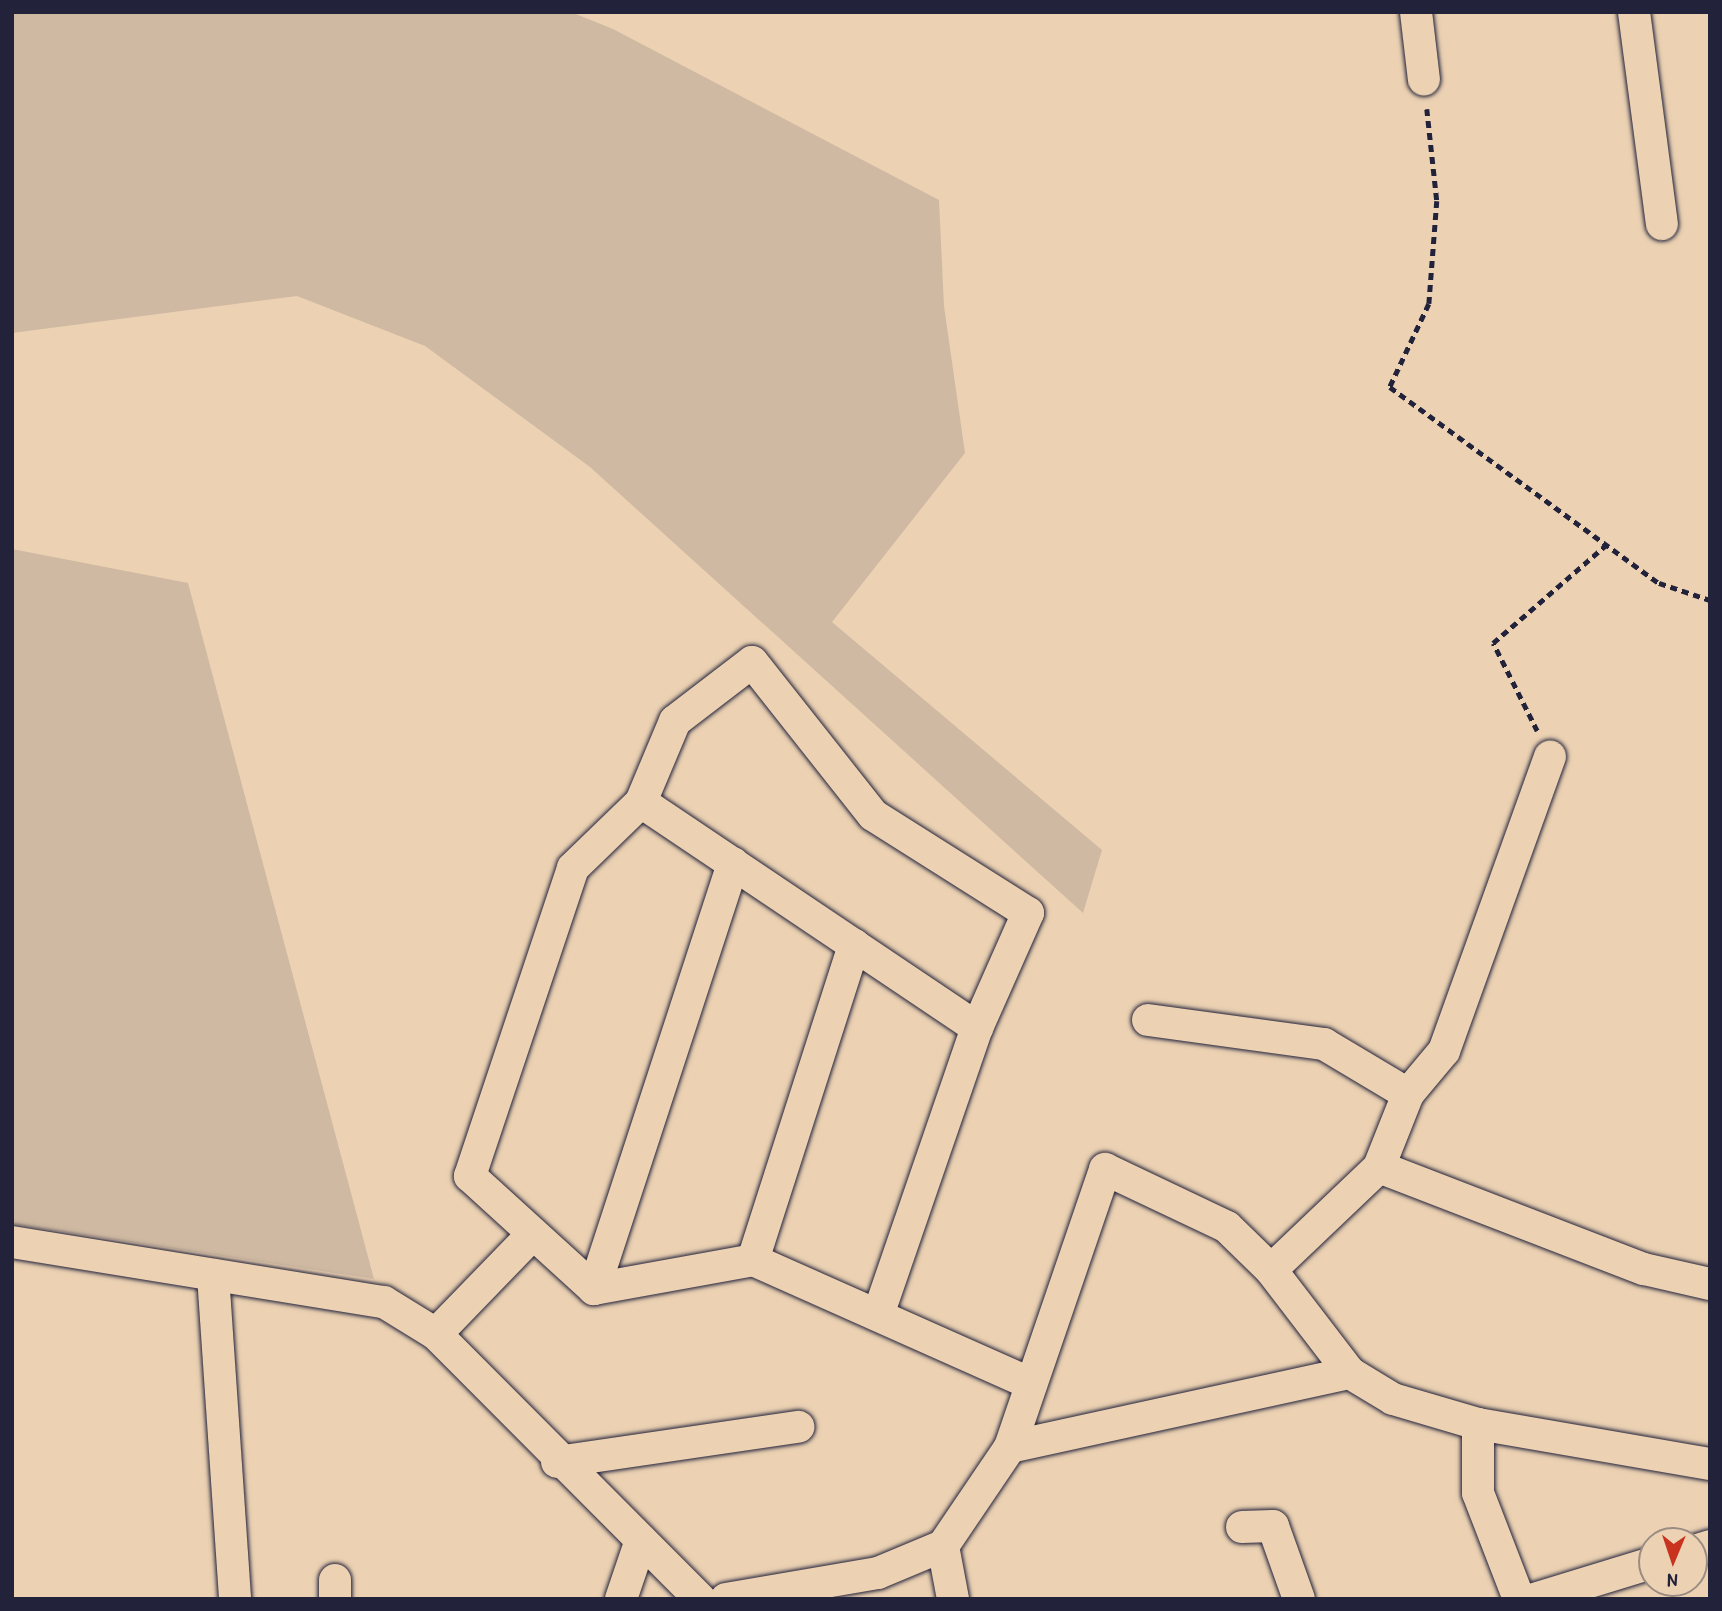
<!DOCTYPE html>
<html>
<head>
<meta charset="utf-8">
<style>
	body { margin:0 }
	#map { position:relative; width:1722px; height:1611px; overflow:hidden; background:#ecd2b3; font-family:"Patrick Hand",sans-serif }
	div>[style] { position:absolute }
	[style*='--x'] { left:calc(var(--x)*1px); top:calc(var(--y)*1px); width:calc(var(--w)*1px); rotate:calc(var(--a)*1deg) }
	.green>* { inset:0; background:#cfb9a2 }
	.path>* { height:4.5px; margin-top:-2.25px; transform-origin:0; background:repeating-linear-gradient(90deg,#22223b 0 7px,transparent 0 12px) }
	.roads { filter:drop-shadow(0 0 2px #22223b) drop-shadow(0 0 2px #22223b) }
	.minor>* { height:32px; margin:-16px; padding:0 16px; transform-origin:16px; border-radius:16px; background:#ecd2b3 }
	span { translate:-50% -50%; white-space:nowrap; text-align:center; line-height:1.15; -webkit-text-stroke:6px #ecd2b3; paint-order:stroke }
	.frame { position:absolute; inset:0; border:14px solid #22223b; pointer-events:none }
	.north { position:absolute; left:1638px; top:1527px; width:70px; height:70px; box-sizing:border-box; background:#ecd2b3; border:2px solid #9b8c83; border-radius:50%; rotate:182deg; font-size:19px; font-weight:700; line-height:28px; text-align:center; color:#22223b }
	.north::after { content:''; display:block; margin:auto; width:24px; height:32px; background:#c8321e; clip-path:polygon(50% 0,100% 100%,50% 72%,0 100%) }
</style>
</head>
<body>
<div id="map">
	<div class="green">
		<div style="clip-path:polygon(12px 12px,571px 12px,613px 29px,939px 200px,944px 306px,965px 453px,832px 622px,1102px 850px,1083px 913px,590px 467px,425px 346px,297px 296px,12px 333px)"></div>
		<div style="clip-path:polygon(12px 549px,188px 583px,374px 1279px,12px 1224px)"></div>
	</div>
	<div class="path">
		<div style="--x:1427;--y:109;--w:93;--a:83.8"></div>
		<div style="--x:1437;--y:201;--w:103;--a:94.4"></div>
		<div style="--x:1429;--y:304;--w:92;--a:115.2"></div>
		<div style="--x:1390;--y:387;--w:333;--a:36.1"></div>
		<div style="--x:1659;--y:583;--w:54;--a:18.4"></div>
		<div style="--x:1537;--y:731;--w:98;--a:-116.6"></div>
		<div style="--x:1493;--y:643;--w:150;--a:-40.9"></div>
	</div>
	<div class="roads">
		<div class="minor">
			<div style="--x:1416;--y:12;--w:68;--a:83.3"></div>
			<div style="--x:1634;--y:12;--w:214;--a:82.5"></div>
			<div style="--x:641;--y:802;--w:405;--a:33.9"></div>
			<div style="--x:1148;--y:1020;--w:178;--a:7.8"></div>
			<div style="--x:1324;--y:1044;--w:98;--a:30.8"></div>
			<div style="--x:1379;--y:1167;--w:284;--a:21.1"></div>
			<div style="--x:1644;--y:1269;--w:68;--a:12.8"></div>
			<div style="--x:12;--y:1242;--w:377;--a:9.2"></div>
			<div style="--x:384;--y:1302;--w:61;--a:31.6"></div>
			<div style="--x:436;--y:1334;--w:374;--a:45.1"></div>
			<div style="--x:753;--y:1260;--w:331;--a:-72.2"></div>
			<div style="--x:1271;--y:1270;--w:149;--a:-43.6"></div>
			<div style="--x:1379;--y:1167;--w:79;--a:-68.3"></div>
			<div style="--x:1408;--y:1094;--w:56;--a:-50.1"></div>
			<div style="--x:1444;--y:1051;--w:313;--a:-70.2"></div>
			<div style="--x:213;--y:1275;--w:325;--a:86.1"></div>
			<div style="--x:594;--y:1289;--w:448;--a:-71.9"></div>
			<div style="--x:878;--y:1315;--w:304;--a:-71"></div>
			<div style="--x:977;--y:1028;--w:126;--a:-66.1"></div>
			<div style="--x:1028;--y:913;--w:183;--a:-147.7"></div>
			<div style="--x:873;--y:815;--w:195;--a:-128.3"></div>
			<div style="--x:752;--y:662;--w:97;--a:142.5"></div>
			<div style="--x:675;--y:721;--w:88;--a:112.8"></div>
			<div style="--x:641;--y:802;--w:95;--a:135.9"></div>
			<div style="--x:573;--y:868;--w:325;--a:108.5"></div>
			<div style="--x:470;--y:1176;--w:168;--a:42.3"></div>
			<div style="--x:594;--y:1289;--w:162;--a:-10.3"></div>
			<div style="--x:753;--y:1260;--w:304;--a:24"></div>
			<div style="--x:436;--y:1334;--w:139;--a:-45.9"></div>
			<div style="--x:1478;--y:1424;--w:69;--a:90"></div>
			<div style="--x:1478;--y:1493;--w:114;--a:68.9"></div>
			<div style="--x:1010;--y:1447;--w:348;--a:-12.3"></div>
			<div style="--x:557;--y:1462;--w:244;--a:-8.3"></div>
			<div style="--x:1242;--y:1527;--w:31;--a:-2"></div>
			<div style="--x:1273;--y:1526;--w:77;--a:70.4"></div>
			<div style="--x:943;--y:1546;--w:54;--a:79.3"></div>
			<div style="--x:1694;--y:1551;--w:17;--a:-17"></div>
			<div style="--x:335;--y:1599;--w:19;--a:-90"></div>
			<div style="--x:621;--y:1599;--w:62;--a:-71.3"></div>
			<div style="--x:726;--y:1599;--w:154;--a:-9.7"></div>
			<div style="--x:878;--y:1573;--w:70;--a:-22.6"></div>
			<div style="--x:943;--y:1546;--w:120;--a:-55.9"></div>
			<div style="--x:1010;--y:1447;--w:294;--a:-71.1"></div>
			<div style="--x:1105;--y:1169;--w:135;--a:25.4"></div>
			<div style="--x:1227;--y:1227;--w:62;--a:44.3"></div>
			<div style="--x:1271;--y:1270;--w:130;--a:52.5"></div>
			<div style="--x:1350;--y:1373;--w:50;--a:31.2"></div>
			<div style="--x:1393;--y:1399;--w:89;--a:16.4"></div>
			<div style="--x:1478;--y:1424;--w:235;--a:9.8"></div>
			<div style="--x:1534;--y:1599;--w:123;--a:-17"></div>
		</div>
	</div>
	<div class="frame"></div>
	<div class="north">N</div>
</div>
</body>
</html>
